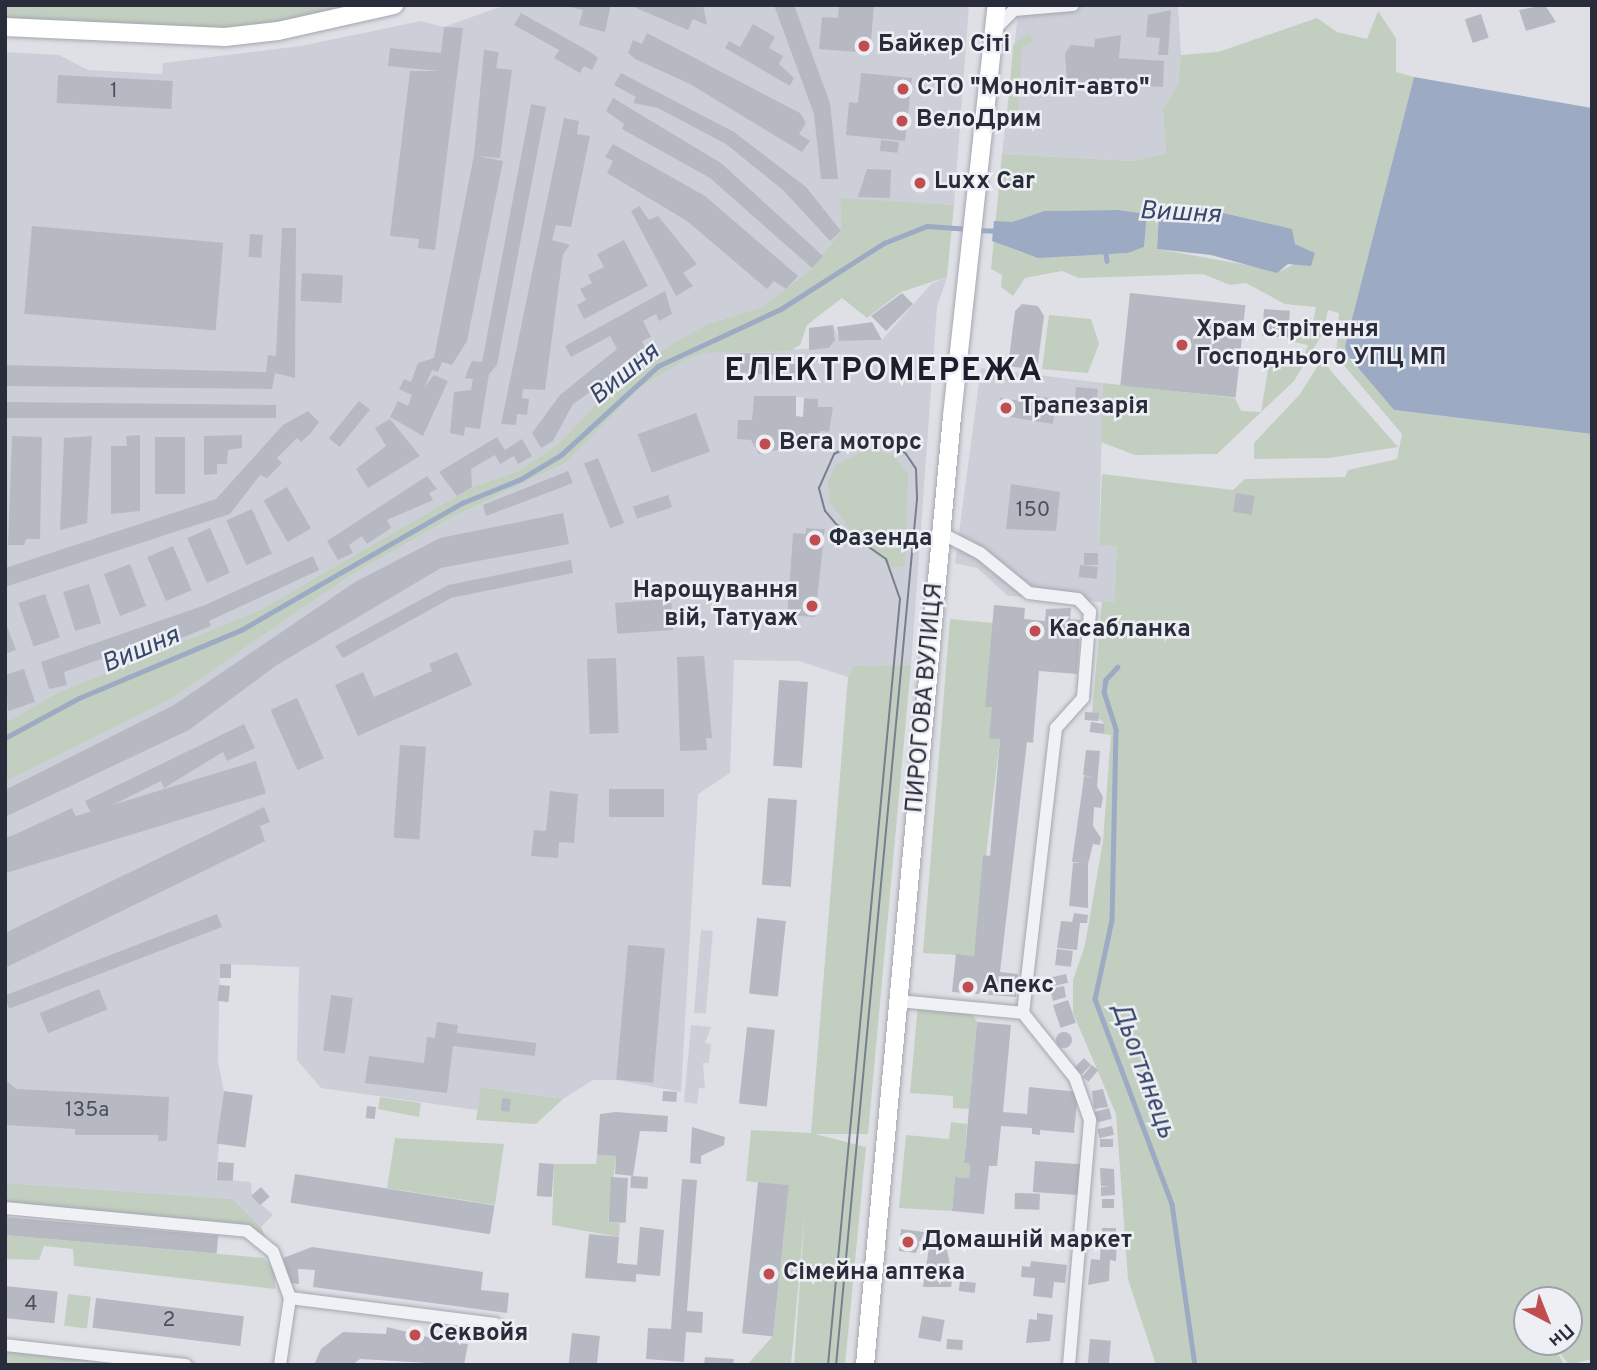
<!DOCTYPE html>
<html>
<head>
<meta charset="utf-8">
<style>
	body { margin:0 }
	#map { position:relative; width:1597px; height:1370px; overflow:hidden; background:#dee0e6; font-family:Overpass,sans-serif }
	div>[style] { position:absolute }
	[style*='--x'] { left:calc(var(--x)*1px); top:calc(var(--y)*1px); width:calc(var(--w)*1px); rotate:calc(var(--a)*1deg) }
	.built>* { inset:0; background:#cccfd7; transform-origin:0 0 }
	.green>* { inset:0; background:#c2cfc0; transform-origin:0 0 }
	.water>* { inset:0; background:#9caac3 }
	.stream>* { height:4.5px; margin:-2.25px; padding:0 2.25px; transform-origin:2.25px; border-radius:2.25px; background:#9caac3 }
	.building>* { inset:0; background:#b6b9c2; transform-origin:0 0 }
	.round { border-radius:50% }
	.roads { filter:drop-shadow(0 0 2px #a4a7af) drop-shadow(0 0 2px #a4a7af) }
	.street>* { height:12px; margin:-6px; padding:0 6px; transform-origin:6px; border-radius:6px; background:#f0f1f5 }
	.secondary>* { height:18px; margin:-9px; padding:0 9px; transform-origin:9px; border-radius:9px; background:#fff }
	.tram>* { height:2px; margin:-1px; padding:0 1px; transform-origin:1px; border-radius:1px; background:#797e8e }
	.dots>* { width:19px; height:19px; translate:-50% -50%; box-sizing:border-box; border:4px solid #edeff4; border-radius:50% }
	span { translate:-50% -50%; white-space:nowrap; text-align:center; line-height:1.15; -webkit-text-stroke:5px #edeff4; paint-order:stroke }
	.number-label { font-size:21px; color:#4c505d }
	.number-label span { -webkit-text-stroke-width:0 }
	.poi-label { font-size:24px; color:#292d3b; font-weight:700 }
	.left { translate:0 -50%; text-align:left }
	.right { translate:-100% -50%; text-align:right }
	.street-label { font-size:24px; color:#292d3b }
	.water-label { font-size:26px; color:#37486b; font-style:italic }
	.district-label { font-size:32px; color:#1b1f2c; font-weight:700; letter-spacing:2px }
	.frame { position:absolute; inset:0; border:7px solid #292d3b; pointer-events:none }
	.north { position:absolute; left:1513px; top:1286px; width:70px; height:70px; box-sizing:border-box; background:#edeff4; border:2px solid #9fa1aa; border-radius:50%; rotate:138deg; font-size:19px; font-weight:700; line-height:28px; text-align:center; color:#292d3b }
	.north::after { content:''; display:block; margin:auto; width:24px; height:32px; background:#c04e51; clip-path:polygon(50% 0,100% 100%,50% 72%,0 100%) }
</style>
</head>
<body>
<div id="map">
	<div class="built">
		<div style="clip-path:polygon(505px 5px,969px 5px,954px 205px,840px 199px,841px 231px,812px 268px,763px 307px,707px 324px,634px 367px,558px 444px,518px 471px,472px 487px,260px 610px,57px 693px,5px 723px,5px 52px,59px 55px,88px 70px,162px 74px,163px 63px,301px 46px,421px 21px,444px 27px)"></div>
		<div style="clip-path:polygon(1019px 5px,1178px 5px,1181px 55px,1178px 83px,1163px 109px,1166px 153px,1134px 161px,1002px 154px)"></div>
		<div style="clip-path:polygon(evenodd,947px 277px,937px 307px,911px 665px,852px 666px,848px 677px,799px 661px,734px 660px,730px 773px,698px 794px,681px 1092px,617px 1080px,593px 1080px,563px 1099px,482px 1087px,477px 1110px,321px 1088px,297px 1060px,299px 967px,220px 964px,218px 1062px,224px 1091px,216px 1179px,251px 1182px,252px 1196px,273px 1215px,261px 1227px,233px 1199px,5px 1183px,5px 782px,171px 699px,351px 575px,453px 517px,565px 463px,640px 388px,683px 361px,704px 353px,828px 348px,835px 339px,833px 325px,840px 341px,882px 340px,931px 284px,947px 277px,796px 397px,818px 399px,818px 407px,833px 407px,828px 432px,820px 431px,819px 438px,795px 436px,796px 397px,947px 277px,806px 528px,825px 529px,825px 536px,787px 615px,793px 534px,806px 534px,806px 528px)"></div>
		<div style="clip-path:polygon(981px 368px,1103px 383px,1099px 544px,1117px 545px,1114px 603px,1008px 596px,977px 568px,955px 563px)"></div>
		<div style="left:701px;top:930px;width:12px;height:83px;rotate:5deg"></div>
		<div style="clip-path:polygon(691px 1025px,711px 1027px,705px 1043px,711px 1044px,709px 1063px,703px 1063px,705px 1088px,699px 1088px,697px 1104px,684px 1102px)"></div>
	</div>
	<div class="green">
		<div style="clip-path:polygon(5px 5px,350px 5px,352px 16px,278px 31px,5px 27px)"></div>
		<div style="clip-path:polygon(evenodd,1378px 11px,1396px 38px,1396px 72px,1414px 77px,1345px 346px,1348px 356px,1394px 410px,1592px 434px,1592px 1359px,1569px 1365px,1554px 1345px,1564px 1365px,1156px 1365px,1128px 1279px,1116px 1114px,1073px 1013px,1073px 980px,1085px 945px,1103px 841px,1111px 735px,1103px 734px,1105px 724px,1092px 713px,1102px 601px,1114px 602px,1117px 546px,1099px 545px,1102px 474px,1233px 490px,1245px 479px,1345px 477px,1348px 470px,1397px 459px,1402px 434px,1336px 356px,1339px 313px,1328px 310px,1323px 333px,1294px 381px,1217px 454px,1135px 455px,1101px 442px,1103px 383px,1235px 398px,1241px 411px,1261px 412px,1269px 363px,1300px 366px,1308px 345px,1289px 341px,1292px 324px,1312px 327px,1316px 307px,1285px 304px,1246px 283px,1230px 285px,1203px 274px,1079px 278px,1062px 271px,1025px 278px,1013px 296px,1001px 287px,1002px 275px,991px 269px,1002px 154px,1134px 161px,1166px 153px,1163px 109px,1178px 83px,1181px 55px,1218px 52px,1317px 18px,1337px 32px,1367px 39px,1378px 11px,1189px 205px,1275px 225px,1295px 244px,1315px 253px,1281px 271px,1157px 249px,1159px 213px,1189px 205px,1378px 11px,1119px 210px,1147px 214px,1144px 247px,1128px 253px,1033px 256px,993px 241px,1012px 222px,1044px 211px,1119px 210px,1378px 11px,1527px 1300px,1569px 1300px,1569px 1342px,1527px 1342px,1527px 1300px)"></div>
		<div style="clip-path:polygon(1029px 33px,1034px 40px,1022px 48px,1018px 111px,1030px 112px,1029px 119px,1023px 121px,1008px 112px,1013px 45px)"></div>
		<div style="clip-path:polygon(840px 198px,954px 205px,947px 277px,901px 292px,867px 318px,842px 298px,807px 325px,800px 345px,790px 351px,704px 353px,683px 361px,640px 388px,565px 463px,453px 517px,351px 575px,171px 699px,5px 782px,5px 723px,57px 693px,260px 610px,472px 487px,518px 471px,558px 444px,633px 367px,707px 324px,763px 307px,812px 268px,841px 231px)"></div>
		<div style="clip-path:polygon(1049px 315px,1091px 319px,1099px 344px,1088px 373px,1042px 369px)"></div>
		<div style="clip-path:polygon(1324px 356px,1330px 370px,1398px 447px,1329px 458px,1254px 459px,1254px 443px,1300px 394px)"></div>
		<div style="clip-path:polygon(868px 448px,893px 455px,908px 474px,905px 566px,893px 568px,856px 538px,830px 502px,828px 482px,835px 466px)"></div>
		<div style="clip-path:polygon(950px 619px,993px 623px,986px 707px,992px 707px,1000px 739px,974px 956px,923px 953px)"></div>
		<div style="clip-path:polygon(911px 665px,868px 1134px,815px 1134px,866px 1147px,845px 1365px,794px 1365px,805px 1212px,791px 1365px,747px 1365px,773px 1336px,788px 1186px,746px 1181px,751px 1130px,811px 1133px,848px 677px,852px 666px)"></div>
		<div style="clip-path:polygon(918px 1004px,969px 1009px,977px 1022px,969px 1109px,953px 1108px,953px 1096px,910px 1093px)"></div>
		<div style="clip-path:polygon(481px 1087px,563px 1099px,536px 1124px,476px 1120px)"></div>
		<div style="clip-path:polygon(380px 1097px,421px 1103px,419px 1117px,378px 1109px)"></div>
		<div style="clip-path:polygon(951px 1122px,967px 1124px,964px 1163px,970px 1164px,969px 1178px,955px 1177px,952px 1211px,899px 1208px,906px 1135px,949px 1139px)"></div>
		<div style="clip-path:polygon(395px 1138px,504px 1144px,495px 1205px,387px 1188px)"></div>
		<div style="clip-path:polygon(597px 1155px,616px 1156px,608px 1222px,620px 1223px,619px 1237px,552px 1225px,554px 1164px,596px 1164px)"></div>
		<div style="clip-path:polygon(5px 1183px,233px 1199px,261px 1227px,273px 1252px,254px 1236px,5px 1208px)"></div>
		<div style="clip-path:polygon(5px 1235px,264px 1258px,275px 1272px,275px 1289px,74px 1266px,73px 1249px,44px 1246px,39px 1260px,5px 1259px)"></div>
		<div style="left:68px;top:1294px;width:23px;height:32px;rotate:7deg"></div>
		<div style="clip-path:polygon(5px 1351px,101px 1361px,5px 1365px)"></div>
	</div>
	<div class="water">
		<div style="clip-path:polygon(1414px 77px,1592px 108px,1592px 434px,1394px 410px,1348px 356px,1345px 346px)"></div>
		<div style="clip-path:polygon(1189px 205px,1292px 229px,1295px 244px,1315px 253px,1311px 266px,1288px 264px,1277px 273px,1211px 255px,1157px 249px,1159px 213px)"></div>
		<div style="clip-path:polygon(1119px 210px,1147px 214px,1144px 247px,1128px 253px,1038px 258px,992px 241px,994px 221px,1012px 222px,1044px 211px)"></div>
	</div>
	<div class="stream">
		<div style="--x:975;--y:230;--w:23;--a:2"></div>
		<div style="--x:1105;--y:248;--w:13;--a:81"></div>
		<div style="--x:1118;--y:667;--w:18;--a:133"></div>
		<div style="--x:1106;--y:680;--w:12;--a:99"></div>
		<div style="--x:1104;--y:692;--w:40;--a:72"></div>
		<div style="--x:1116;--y:730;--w:190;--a:91.2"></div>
		<div style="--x:1112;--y:920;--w:81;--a:102.1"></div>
		<div style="--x:1095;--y:999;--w:219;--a:69.4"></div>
		<div style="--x:1172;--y:1204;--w:163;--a:81.9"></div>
		<div style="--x:5;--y:738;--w:84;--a:-28.4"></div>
		<div style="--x:79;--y:698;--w:176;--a:-22.8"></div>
		<div style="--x:241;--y:630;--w:255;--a:-29.9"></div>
		<div style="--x:462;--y:503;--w:64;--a:-22.1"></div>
		<div style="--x:521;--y:479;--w:47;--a:-31"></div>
		<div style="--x:561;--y:455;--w:132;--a:-42.5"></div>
		<div style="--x:658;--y:366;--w:136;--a:-24.9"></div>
		<div style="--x:781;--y:309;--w:122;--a:-32.7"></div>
		<div style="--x:884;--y:243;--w:46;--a:-21.6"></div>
		<div style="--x:927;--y:226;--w:39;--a:4"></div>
	</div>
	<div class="building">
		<div style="clip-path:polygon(560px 5px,611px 5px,605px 32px,579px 25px,583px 10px)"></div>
		<div style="clip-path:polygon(629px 5px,703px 5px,707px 25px,693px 19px,688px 30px)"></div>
		<div style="clip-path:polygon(774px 5px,794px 5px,830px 103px,838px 179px,821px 179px,814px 114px)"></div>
		<div style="clip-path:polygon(839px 5px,874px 5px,870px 53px,819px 49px,822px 17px,838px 18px)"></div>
		<div style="clip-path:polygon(1545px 5px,1556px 22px,1526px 31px,1519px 10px)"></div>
		<div style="clip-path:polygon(1171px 10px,1168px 55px,1158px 55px,1160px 38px,1146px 37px,1148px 15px)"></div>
		<div style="clip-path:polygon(521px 13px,592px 53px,598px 58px,592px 70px,584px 66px,580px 73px,554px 58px,559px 50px,514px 25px)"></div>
		<div style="left:1481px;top:14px;width:25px;height:17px;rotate:72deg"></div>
		<div style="clip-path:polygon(753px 24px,775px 37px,769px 48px,783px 56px,779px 64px,794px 78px,790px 86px,725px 48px,729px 41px,740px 47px)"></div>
		<div style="clip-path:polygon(444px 27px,463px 28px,435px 250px,418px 248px,419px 239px,390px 236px,410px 71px,439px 71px,388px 66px,390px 48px,441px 53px)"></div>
		<div style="clip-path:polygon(647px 33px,800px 113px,806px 123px,799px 134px,810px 141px,802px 152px,690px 84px,635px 59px,628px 53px,633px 40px,642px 44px)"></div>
		<div style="clip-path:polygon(1121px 35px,1119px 58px,1164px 61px,1163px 87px,1067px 81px,1065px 53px,1071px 45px,1094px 47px,1095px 39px)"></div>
		<div style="clip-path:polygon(484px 50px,499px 52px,496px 68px,512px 70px,500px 158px,478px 156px,503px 161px,467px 341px,452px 365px,442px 362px,438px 372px,432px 370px,424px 388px,434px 375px,448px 381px,423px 436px,390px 417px,398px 401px,408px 406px,412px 395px,399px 389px,404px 379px,411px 382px,418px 363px,434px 358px,474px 155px)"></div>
		<div style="clip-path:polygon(621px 73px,734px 132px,806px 187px,841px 231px,830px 241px,783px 190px,726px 144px,658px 108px,633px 103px,636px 97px,614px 85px)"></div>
		<div style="clip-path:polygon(861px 73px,912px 78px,905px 141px,846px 135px,849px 102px,858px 103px)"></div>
		<div style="left:58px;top:75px;width:115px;height:28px;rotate:3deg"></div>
		<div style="clip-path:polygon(613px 98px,721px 163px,823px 256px,812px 268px,710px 178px,622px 129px,624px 124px,606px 111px)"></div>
		<div style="clip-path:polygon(531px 104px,546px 107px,497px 365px,489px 374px,480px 429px,465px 427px,464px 436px,450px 433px,454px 392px,471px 390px,473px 379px,465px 378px,467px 372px,472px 361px,482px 362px)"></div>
		<div style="clip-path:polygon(564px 118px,579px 121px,577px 134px,590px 136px,571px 227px,556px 225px,552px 240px,570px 245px,563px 254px,545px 390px,523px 389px,522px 398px,529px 399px,527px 415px,517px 414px,516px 425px,501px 424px)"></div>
		<div style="left:881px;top:140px;width:18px;height:11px;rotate:6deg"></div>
		<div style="clip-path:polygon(613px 144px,705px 196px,798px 276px,786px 289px,774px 281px,767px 289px,687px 221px,607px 173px,613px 161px,605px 157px)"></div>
		<div style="clip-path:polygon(867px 169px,891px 170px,890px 198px,858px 197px)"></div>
		<div style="clip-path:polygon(639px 206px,649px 220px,658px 216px,697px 264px,683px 273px,693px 286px,676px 296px,631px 211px)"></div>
		<div style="left:32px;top:226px;width:192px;height:88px;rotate:5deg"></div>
		<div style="clip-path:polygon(282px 228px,296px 228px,295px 378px,275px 373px,272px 389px,5px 386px,5px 365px,266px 372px,268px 355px,276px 356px)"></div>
		<div style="left:250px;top:234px;width:13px;height:23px;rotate:4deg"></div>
		<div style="clip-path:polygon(624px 240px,648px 286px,584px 319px,577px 305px,586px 300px,580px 289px,592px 283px,588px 275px,604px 267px,597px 254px)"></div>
		<div style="left:302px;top:273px;width:41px;height:28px;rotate:3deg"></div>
		<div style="clip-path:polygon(665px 291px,672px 314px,659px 321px,656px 314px,643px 321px,651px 337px,642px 341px,647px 353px,573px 404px,553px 441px,541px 448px,532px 433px,560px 395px,617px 349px,610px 336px,571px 357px,565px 346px)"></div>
		<div style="clip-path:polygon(902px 293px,913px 304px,886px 331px,871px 316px)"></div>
		<div style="left:1130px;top:293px;width:116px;height:93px;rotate:6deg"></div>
		<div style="clip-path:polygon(1022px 304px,1038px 306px,1044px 316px,1037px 370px,1008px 366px,1015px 311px)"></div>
		<div style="left:1264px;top:309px;width:26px;height:27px;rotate:4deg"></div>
		<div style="clip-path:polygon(872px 322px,882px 340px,839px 341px,837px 327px)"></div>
		<div style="clip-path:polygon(833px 325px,835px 340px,829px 348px,809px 350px,809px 328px)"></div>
		<div style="clip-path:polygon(740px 353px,792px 354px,791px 364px,803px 364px,803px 378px,739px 372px)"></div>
		<div style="left:1076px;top:387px;width:22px;height:13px;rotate:5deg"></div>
		<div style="clip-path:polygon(754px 396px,796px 396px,796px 416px,803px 417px,804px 398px,818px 399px,818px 407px,833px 407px,829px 432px,820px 431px,819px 438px,795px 436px,795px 446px,759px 454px,751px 440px,737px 439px,738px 420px,752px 420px)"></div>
		<div style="clip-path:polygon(1036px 396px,1056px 399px,1053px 424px,998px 415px,1000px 398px,1035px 403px)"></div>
		<div style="left:359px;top:401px;width:14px;height:48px;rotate:39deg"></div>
		<div style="clip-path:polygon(5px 402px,276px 405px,276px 418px,5px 418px)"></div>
		<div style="clip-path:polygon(308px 411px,319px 422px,310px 434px,301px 442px,297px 438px,277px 458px,282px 463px,267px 478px,260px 475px,230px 514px,5px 587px,5px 568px,216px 499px,283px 425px)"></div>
		<div style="left:696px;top:413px;width:41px;height:62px;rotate:70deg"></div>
		<div style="clip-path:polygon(390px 419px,420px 456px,368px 488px,356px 469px,386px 446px,375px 428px)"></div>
		<div style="clip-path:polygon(140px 435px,140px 511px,111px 514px,111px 446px,127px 446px,126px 436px)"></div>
		<div style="clip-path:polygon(242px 435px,242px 448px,228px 450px,227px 464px,217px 464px,217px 474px,204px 475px,204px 436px)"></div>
		<div style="clip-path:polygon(12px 436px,42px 437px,40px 539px,26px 539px,24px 545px,8px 545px)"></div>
		<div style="clip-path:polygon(92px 436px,87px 523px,60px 530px,64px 438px)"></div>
		<div style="left:155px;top:437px;width:30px;height:57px"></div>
		<div style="clip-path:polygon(497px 437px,505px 450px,522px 439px,532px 456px,518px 464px,514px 456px,500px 464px,495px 455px,471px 469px,472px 487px,457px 496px,439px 472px)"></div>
		<div style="left:598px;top:458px;width:70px;height:15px;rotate:68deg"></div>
		<div style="clip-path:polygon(568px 471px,573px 483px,486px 516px,483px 505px)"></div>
		<div style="clip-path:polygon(427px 476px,437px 489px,429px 493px,433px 500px,387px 520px,391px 528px,367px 544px,362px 536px,349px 545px,353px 553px,338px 560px,327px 541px)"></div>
		<div style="clip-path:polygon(1011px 484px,1060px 492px,1056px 531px,1006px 529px)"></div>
		<div style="left:287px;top:487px;width:48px;height:27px;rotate:60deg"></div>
		<div style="left:1236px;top:493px;width:19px;height:19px;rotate:9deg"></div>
		<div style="left:668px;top:495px;width:13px;height:37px;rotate:72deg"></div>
		<div style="left:252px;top:509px;width:49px;height:28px;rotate:66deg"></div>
		<div style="clip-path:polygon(563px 513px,569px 544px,441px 568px,277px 665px,189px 730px,5px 817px,5px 790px,174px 705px,355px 582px,440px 538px)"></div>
		<div style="left:210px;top:528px;width:49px;height:25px;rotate:66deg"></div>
		<div style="clip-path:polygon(806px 528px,825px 529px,815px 617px,787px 615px,793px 533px,806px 534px)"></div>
		<div style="left:173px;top:546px;width:48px;height:28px;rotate:67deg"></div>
		<div style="left:1084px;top:553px;width:14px;height:12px"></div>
		<div style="clip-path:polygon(313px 556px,319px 570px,209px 621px,211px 626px,130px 659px,110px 663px,107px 657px,64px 672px,67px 685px,49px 689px,41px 662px,205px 605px)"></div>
		<div style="clip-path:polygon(571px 560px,573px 573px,451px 598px,343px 658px,335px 646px,448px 585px)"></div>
		<div style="left:130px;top:564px;width:45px;height:28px;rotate:69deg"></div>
		<div style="left:1080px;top:565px;width:18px;height:12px;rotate:6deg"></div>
		<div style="left:89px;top:584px;width:41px;height:27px;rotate:73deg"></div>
		<div style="left:45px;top:594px;width:46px;height:28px;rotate:71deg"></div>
		<div style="left:671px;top:599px;width:31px;height:56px;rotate:86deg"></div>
		<div style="clip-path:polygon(994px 605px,1025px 608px,1024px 619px,1045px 621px,1046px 609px,1071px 608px,1070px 619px,1081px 620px,1077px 674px,1039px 671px,1033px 743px,1027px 742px,1000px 972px,1018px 974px,1016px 997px,952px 992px,956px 954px,974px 956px,983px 855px,990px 856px,1000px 739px,989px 738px,992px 707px,985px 707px)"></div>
		<div style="clip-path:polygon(5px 621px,16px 650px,5px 654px)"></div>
		<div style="clip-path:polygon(457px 652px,472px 685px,358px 736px,335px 685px,363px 672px,374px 697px,432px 671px,429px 664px)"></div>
		<div style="clip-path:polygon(704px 656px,712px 738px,706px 738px,707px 750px,680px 751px,677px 657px)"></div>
		<div style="left:616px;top:658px;width:75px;height:29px;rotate:88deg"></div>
		<div style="clip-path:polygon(24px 669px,35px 702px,8px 711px,5px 675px)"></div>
		<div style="left:779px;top:680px;width:29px;height:86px;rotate:4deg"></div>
		<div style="left:297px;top:698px;width:66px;height:29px;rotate:66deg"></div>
		<div style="left:1085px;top:712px;width:14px;height:8px;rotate:4deg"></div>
		<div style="left:1091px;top:722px;width:14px;height:10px;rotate:8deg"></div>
		<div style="clip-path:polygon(244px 724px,255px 748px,227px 761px,223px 752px,164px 788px,161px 781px,92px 815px,85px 801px)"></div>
		<div style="left:400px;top:745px;width:26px;height:93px;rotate:4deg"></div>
		<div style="clip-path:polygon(1086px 750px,1100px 751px,1097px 786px,1103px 797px,1101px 808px,1094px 807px,1093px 826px,1101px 838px,1100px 845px,1093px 844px,1088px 864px,1088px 908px,1069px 906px,1073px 863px,1082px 863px,1072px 862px,1083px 784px,1084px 776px,1092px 777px,1083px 775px)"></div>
		<div style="left:256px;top:761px;width:34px;height:277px;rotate:73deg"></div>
		<div style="left:664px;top:789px;width:28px;height:55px;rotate:90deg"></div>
		<div style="clip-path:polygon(550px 791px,578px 794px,574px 843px,559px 842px,558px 858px,531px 856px,534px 830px,546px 831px)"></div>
		<div style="left:768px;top:798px;width:29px;height:87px;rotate:4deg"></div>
		<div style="clip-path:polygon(264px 807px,270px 822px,260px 826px,265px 841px,5px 968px,5px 933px)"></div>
		<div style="clip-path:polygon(72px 808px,78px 822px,5px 857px,5px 839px)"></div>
		<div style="clip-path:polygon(1074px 913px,1088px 915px,1087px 923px,1080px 923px,1077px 950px,1057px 948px,1061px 921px,1072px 922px)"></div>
		<div style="left:217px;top:914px;width:14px;height:228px;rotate:69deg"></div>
		<div style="left:757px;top:918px;width:29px;height:76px;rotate:6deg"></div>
		<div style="left:628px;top:945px;width:37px;height:135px;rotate:5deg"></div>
		<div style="left:1057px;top:949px;width:16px;height:16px;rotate:7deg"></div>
		<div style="left:220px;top:964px;width:11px;height:14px"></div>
		<div style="left:1066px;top:974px;width:9px;height:18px;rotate:77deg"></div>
		<div style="left:219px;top:985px;width:11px;height:16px;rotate:5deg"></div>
		<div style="clip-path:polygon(1064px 986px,1066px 997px,1053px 1001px,1050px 989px)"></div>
		<div style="left:99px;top:989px;width:22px;height:64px;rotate:68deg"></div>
		<div style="left:331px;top:995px;width:22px;height:56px;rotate:8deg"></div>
		<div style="left:1068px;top:1000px;width:24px;height:16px;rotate:71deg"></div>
		<div style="clip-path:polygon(437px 1022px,458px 1025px,457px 1033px,536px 1043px,535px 1056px,453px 1046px,447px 1093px,365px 1083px,369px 1056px,424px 1063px,427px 1037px,435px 1038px)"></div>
		<div style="clip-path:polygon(977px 1022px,1011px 1025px,1003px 1112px,1027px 1114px,1029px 1087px,1078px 1092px,1074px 1133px,1040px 1130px,1040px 1135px,1032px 1134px,1032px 1128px,1001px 1126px,997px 1166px,989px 1166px,984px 1214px,952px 1211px,955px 1177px,969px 1178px,970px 1164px,964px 1163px)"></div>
		<div style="left:747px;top:1027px;width:28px;height:77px;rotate:6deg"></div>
		<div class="round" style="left:1056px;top:1032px;width:16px;height:16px"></div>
		<div style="left:1084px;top:1058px;width:10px;height:13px;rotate:45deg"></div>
		<div style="left:1092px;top:1065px;width:8px;height:15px;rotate:40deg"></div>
		<div style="clip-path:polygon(5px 1079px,16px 1089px,169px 1097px,167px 1141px,158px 1141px,159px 1135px,75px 1135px,75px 1129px,5px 1125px)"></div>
		<div style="clip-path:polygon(1103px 1089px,1108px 1107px,1094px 1109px,1092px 1091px)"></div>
		<div style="left:224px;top:1091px;width:29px;height:53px;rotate:8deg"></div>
		<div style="left:663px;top:1091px;width:14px;height:10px;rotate:4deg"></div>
		<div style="left:502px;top:1098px;width:9px;height:13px;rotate:6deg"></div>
		<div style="left:367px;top:1106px;width:9px;height:12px;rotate:6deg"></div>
		<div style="left:1109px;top:1108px;width:11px;height:15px;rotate:75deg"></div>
		<div style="clip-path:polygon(616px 1112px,668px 1116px,667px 1132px,640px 1131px,633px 1176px,615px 1174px,616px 1156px,597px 1155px,600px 1114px)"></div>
		<div style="left:1112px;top:1126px;width:9px;height:15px;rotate:77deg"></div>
		<div style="clip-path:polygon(692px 1127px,725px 1137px,724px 1145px,701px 1156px,701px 1164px,690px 1163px)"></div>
		<div style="left:1113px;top:1139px;width:8px;height:13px;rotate:90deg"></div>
		<div style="left:1035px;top:1161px;width:53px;height:31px;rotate:4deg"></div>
		<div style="left:218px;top:1162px;width:16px;height:18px;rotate:4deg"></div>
		<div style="left:539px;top:1163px;width:15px;height:33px;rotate:4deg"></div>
		<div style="clip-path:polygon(1100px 1168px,1114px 1169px,1115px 1195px,1101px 1196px,1101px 1187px,1110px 1186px,1101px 1186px)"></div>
		<div style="left:295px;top:1174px;width:202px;height:29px;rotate:9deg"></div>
		<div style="left:631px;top:1176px;width:17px;height:12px;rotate:3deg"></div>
		<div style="left:611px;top:1177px;width:17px;height:45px;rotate:3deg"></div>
		<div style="clip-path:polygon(682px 1179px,697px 1180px,687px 1311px,703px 1312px,702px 1333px,686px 1332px,684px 1362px,646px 1359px,648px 1328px,671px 1329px)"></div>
		<div style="left:758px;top:1182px;width:31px;height:152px;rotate:6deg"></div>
		<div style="left:261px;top:1187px;width:13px;height:13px;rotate:48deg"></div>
		<div style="left:1015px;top:1193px;width:25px;height:16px;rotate:2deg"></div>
		<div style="left:1102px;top:1199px;width:12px;height:9px"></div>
		<div style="left:5px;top:1217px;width:214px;height:18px;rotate:5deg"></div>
		<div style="clip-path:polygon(640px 1227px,664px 1230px,660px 1276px,636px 1274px,636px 1282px,585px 1278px,589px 1234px,619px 1237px,617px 1263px,637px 1265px)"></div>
		<div style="left:1102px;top:1228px;width:14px;height:8px"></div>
		<div style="clip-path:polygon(901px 1229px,924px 1232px,916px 1253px,899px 1251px)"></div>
		<div style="clip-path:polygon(1101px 1238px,1117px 1239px,1116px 1261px,1110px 1260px,1109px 1281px,1088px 1285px,1091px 1259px,1100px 1260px)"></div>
		<div style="clip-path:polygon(312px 1247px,483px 1272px,481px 1290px,509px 1293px,507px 1313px,313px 1287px,315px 1270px,298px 1269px,299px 1284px,290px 1283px,283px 1258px)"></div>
		<div style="clip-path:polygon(929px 1248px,947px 1250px,951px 1270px,944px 1274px,953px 1275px,951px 1287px,923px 1287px)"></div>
		<div style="clip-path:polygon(1031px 1261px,1067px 1265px,1065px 1283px,1054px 1282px,1052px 1298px,1033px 1296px,1035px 1278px,1021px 1277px,1022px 1266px,1030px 1267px)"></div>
		<div style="left:960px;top:1281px;width:16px;height:10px;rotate:7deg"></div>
		<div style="left:5px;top:1286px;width:53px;height:32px;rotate:6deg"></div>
		<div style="left:96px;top:1298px;width:149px;height:30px;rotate:7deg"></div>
		<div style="clip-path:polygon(1037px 1313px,1053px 1315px,1050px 1341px,1026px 1343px,1029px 1319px,1037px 1320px)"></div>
		<div style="left:922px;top:1316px;width:23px;height:22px;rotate:10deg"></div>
		<div style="clip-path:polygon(387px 1327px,448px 1342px,449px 1334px,459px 1335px,457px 1343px,468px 1344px,464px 1365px,360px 1359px,352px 1365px,314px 1365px,321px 1349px,343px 1332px,386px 1334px)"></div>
		<div style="left:572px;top:1333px;width:28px;height:32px;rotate:6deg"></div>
		<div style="left:947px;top:1339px;width:16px;height:10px;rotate:4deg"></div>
		<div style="left:1090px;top:1339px;width:21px;height:24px;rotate:5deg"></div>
		<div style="clip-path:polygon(705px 1357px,734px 1359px,733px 1365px,704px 1365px)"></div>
	</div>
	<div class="roads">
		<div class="street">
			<div style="--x:993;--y:31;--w:30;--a:-45"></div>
			<div style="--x:1014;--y:10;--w:59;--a:-4.8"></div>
			<div style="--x:941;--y:533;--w:44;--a:27.1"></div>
			<div style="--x:980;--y:553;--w:63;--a:39.2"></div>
			<div style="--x:1029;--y:593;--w:49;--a:7"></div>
			<div style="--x:1078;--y:599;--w:18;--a:47"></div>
			<div style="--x:1090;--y:612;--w:86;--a:94.7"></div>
			<div style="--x:1083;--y:698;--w:40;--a:132"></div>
			<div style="--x:1056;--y:728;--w:287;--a:96.6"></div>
			<div style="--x:1023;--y:1013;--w:83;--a:51.3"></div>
			<div style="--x:1075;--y:1078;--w:45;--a:70.3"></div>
			<div style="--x:1090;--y:1120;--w:246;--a:94.9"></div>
			<div style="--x:899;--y:1001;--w:125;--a:5.5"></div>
			<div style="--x:5;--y:1208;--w:243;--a:5.4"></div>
			<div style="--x:247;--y:1231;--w:33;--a:39"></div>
			<div style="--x:273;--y:1252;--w:49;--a:69.7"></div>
			<div style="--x:290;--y:1298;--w:68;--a:98.5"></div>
			<div style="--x:290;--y:1298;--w:207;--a:7.2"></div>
			<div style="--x:5;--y:1345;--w:182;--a:6.3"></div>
		</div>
		<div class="secondary">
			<div style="--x:5;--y:27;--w:220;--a:2.6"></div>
			<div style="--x:225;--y:37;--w:53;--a:-6.5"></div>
			<div style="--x:278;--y:31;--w:119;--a:-12.6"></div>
			<div style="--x:865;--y:1365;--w:953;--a:-84.76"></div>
			<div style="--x:952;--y:416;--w:413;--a:-83.8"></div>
		</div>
	</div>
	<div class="tram">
		<div style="--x:828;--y:1365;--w:769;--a:-84.63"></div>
		<div style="--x:900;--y:599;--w:42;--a:-109.3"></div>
		<div style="--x:886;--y:559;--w:61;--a:-145"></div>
		<div style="--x:836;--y:524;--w:17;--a:-130"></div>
		<div style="--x:825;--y:511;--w:24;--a:-105"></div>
		<div style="--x:819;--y:488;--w:37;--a:-66"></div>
		<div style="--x:834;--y:454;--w:38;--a:-27"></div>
		<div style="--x:868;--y:437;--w:21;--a:11"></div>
		<div style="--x:889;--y:441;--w:21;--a:37"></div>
		<div style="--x:906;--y:454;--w:18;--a:56"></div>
		<div style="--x:916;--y:469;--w:30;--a:88"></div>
		<div style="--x:917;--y:499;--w:870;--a:95.34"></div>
	</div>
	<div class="dots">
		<div style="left:864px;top:46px;background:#c04e51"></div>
		<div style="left:903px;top:89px;background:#c04e51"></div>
		<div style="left:902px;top:121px;background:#c04e51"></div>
		<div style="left:920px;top:183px;background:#c04e51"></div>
		<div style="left:1182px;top:345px;background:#c04e51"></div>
		<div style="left:1006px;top:408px;background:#c04e51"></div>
		<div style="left:765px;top:444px;background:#c04e51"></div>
		<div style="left:815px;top:540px;background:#c04e51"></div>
		<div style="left:812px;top:606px;background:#c04e51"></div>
		<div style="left:1035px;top:631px;background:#c04e51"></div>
		<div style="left:968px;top:987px;background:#c04e51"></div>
		<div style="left:908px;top:1242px;background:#c04e51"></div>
		<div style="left:769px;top:1274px;background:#c04e51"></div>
		<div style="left:415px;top:1335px;background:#c04e51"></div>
	</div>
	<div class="number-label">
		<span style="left:114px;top:92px">1</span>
		<span style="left:1033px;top:511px">150</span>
		<span style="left:87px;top:1111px">135а</span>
		<span style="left:31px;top:1305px">4</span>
		<span style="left:169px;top:1321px">2</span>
	</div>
	<div class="poi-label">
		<span class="left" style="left:878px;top:46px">Байкер Сіті</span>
		<span class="left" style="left:917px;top:89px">СТО "Моноліт-авто"</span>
		<span class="left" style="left:916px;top:121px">ВелоДрим</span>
		<span class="left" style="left:934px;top:183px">Luxx Car</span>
		<span class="left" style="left:1196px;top:345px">Храм Стрітення<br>Господнього УПЦ МП</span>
		<span class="left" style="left:1020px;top:408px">Трапезарія</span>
		<span class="left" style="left:779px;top:444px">Вега моторс</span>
		<span class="left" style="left:829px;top:540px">Фазенда</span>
		<span class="right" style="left:798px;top:606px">Нарощування<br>вій, Татуаж</span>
		<span class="left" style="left:1049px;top:631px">Касабланка</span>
		<span class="left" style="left:982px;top:987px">Апекс</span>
		<span class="left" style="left:922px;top:1242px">Домашній маркет</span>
		<span class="left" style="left:783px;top:1274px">Сімейна аптека</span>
		<span class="left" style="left:429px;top:1335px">Секвойя</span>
	</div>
	<div class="street-label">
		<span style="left:926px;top:698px;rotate:-85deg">ПИРОГОВА ВУЛИЦЯ</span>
	</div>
	<div class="water-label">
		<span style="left:1180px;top:214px;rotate:3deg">Вишня</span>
		<span style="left:625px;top:375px;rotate:-39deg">Вишня</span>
		<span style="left:141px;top:651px;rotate:-23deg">Вишня</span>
		<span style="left:1142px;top:1071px;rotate:70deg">Дьогтянець</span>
	</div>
	<div class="district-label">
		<span style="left:884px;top:372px">ЕЛЕКТРОМЕРЕЖА</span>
	</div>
	<div class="frame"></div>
	<div class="north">Пн</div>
</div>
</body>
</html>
